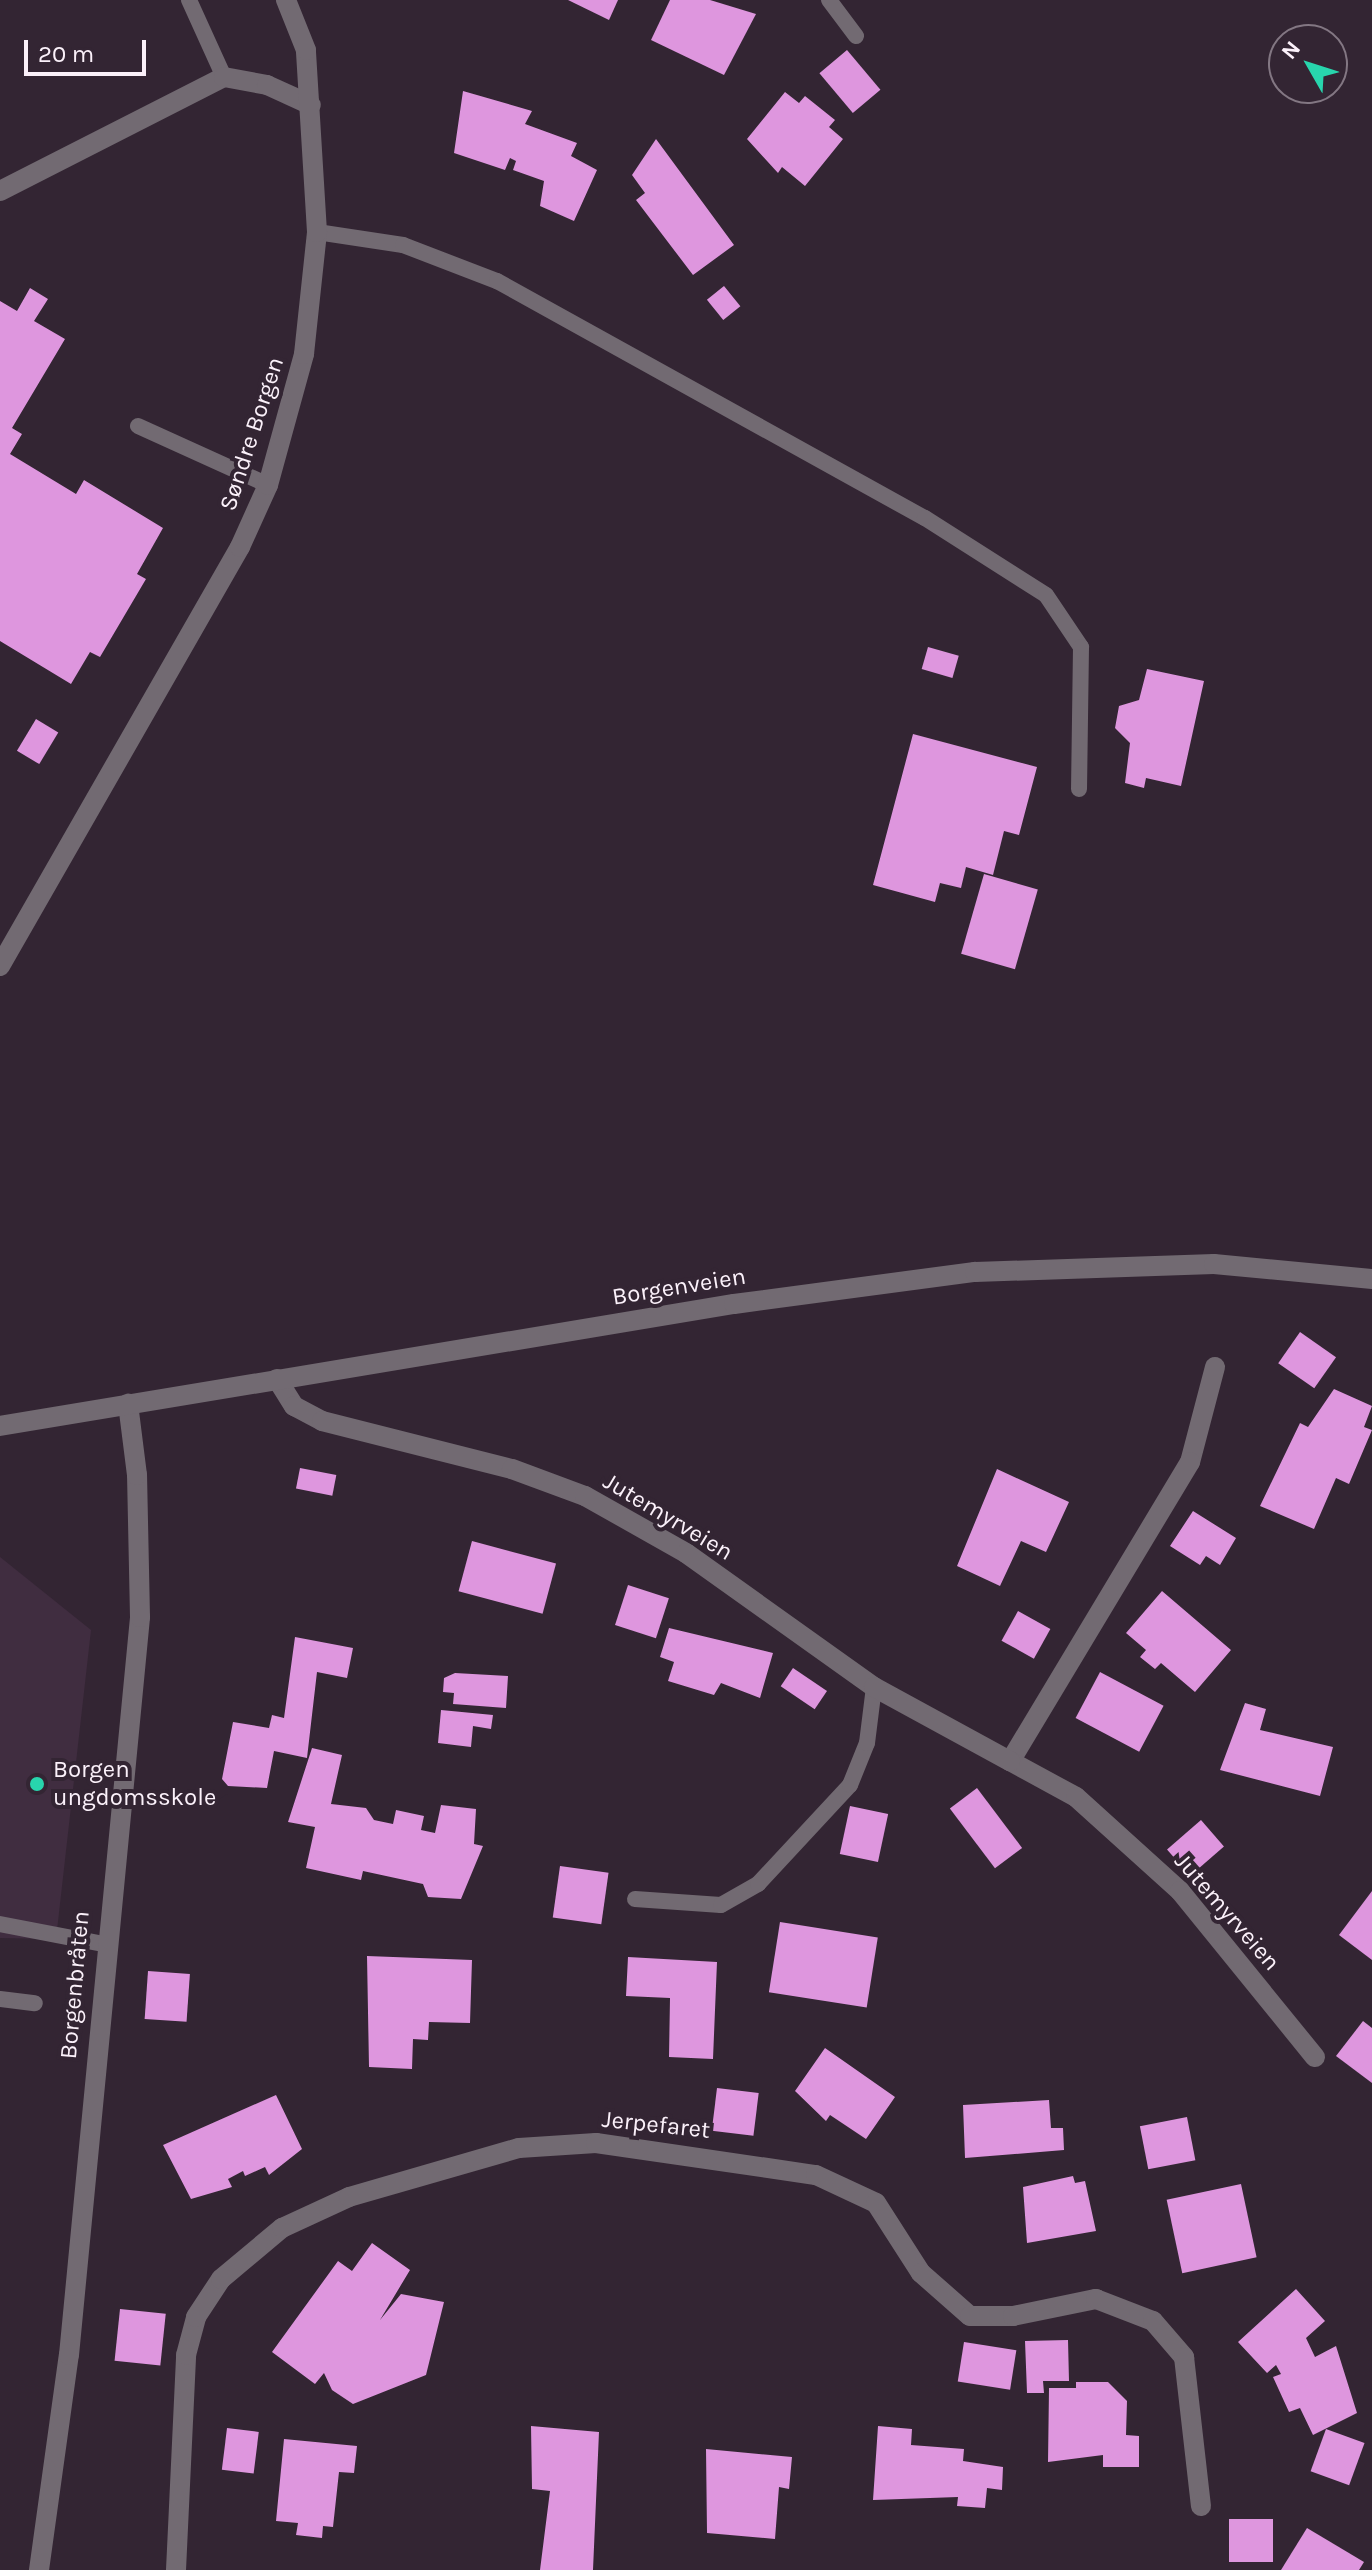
<!DOCTYPE html>
<html>
<head>
<meta charset="utf-8">
<style>
	body { margin:0 }
	#map { position:relative; width:1372px; height:2570px; overflow:hidden; background:#332533; font-family:Karla,sans-serif }
	div>[style] { position:absolute }
	[style*='--x'] { left:calc(var(--x)*1px); top:calc(var(--y)*1px); width:calc(var(--w)*1px); rotate:calc(var(--a)*1deg) }
	.built>* { inset:0; background:#402d40 }
	.building>* { inset:0; background:#de96de; transform-origin:0 0 }
	.service>* { height:16px; margin:-8px; padding:0 8px; transform-origin:8px; border-radius:8px; background:#726a72 }
	.minor>* { height:20px; margin:-10px; padding:0 10px; transform-origin:10px; border-radius:10px; background:#726a72 }
	.tertiary>* { height:20px; margin:-10px; padding:0 10px; transform-origin:10px; border-radius:10px; background:#726a72 }
	.dots>* { width:22px; height:22px; translate:-50% -50%; box-sizing:border-box; border:4px solid #332533; border-radius:50% }
	span { translate:-50% -50%; white-space:nowrap; text-align:center; line-height:1.15; -webkit-text-stroke:8px #332533; paint-order:stroke }
	.street-label { font-size:24px; color:#fbf1fa }
	.poi-label { font-size:24px; color:#fbf1fa }
	.left { translate:0 -50%; text-align:left }
	.north { position:absolute; left:1268px; top:24px; width:80px; height:80px; box-sizing:border-box; background:#332533; border:2px solid #837783; border-radius:50%; rotate:309deg; font-size:22px; font-weight:700; line-height:32px; text-align:center; color:#fbf1fa }
	.north::after { content:''; display:block; margin:auto; width:28px; height:36px; background:#28d5ad; clip-path:polygon(50% 0,100% 100%,50% 72%,0 100%) }
	.scale { position:absolute; left:24px; top:40px; width:122px; height:36px; box-sizing:border-box; border:4px solid #fbf1fa; border-top:0; padding-left:10px; font-size:24px; line-height:28px; white-space:nowrap; color:#fbf1fa; -webkit-text-stroke:6px #332533; paint-order:stroke }
</style>
</head>
<body>
<div id="map">
	<div class="built">
		<div style="clip-path:polygon(0 1557px,91px 1630px,56px 1939px,0 1938px)"></div>
	</div>
	<div class="building">
		<div style="clip-path:polygon(568px 0,618px 0,609px 20px)"></div>
		<div style="clip-path:polygon(670px 0,710px 0,756px 14px,724px 75px,651px 40px)"></div>
		<div style="left:847px;top:50px;width:52px;height:36px;rotate:50deg"></div>
		<div style="clip-path:polygon(463px 91px,532px 111px,525px 124px,577px 143px,571px 156px,597px 170px,574px 221px,540px 206px,544px 181px,513px 170px,516px 161px,510px 158px,505px 170px,454px 153px)"></div>
		<div style="clip-path:polygon(785px 92px,799px 103px,805px 96px,835px 120px,829px 127px,843px 139px,805px 186px,782px 167px,778px 173px,747px 139px)"></div>
		<div style="clip-path:polygon(656px 139px,734px 245px,693px 275px,636px 200px,645px 193px,632px 175px)"></div>
		<div style="left:724px;top:286px;width:26px;height:22px;rotate:51deg"></div>
		<div style="clip-path:polygon(30px 288px,48px 299px,34px 321px,65px 339px,12px 428px,22px 434px,10px 454px,76px 494px,84px 480px,163px 528px,137px 574px,146px 579px,100px 657px,90px 652px,71px 684px,0 641px,0 301px,17px 311px)"></div>
		<div style="left:928px;top:647px;width:32px;height:23px;rotate:16deg"></div>
		<div style="clip-path:polygon(1147px 669px,1204px 681px,1181px 786px,1146px 778px,1144px 788px,1125px 783px,1130px 743px,1115px 728px,1119px 706px,1139px 700px)"></div>
		<div style="left:36px;top:719px;width:26px;height:37px;rotate:31deg"></div>
		<div style="clip-path:polygon(913px 734px,1037px 767px,1019px 835px,1004px 831px,993px 875px,966px 867px,961px 888px,940px 883px,935px 902px,873px 885px)"></div>
		<div style="left:984px;top:874px;width:56px;height:83px;rotate:16deg"></div>
		<div style="left:1300px;top:1332px;width:44px;height:38px;rotate:35deg"></div>
		<div style="clip-path:polygon(1334px 1389px,1372px 1406px,1364px 1427px,1372px 1430px,1349px 1484px,1336px 1478px,1314px 1529px,1260px 1506px,1300px 1423px,1308px 1427px)"></div>
		<div style="left:300px;top:1468px;width:37px;height:21px;rotate:11deg"></div>
		<div style="clip-path:polygon(997px 1469px,1069px 1502px,1046px 1552px,1021px 1541px,1000px 1586px,957px 1566px)"></div>
		<div style="clip-path:polygon(1193px 1511px,1236px 1538px,1220px 1565px,1206px 1556px,1200px 1565px,1170px 1546px)"></div>
		<div style="left:472px;top:1541px;width:87px;height:52px;rotate:15deg"></div>
		<div style="left:628px;top:1585px;width:43px;height:42px;rotate:18deg"></div>
		<div style="clip-path:polygon(1162px 1591px,1231px 1650px,1195px 1692px,1161px 1663px,1155px 1669px,1140px 1657px,1146px 1650px,1126px 1633px)"></div>
		<div style="left:1018px;top:1611px;width:37px;height:34px;rotate:29deg"></div>
		<div style="clip-path:polygon(669px 1628px,773px 1653px,760px 1698px,721px 1683px,714px 1695px,668px 1681px,674px 1662px,660px 1657px)"></div>
		<div style="clip-path:polygon(295px 1637px,353px 1648px,347px 1678px,317px 1672px,307px 1758px,274px 1751px,267px 1788px,228px 1786px,222px 1779px,233px 1722px,269px 1728px,272px 1715px,284px 1718px)"></div>
		<div style="left:793px;top:1668px;width:41px;height:22px;rotate:34deg"></div>
		<div style="left:1100px;top:1672px;width:72px;height:52px;rotate:28deg"></div>
		<div style="clip-path:polygon(455px 1673px,508px 1676px,506px 1708px,453px 1704px,454px 1693px,443px 1692px,444px 1678px)"></div>
		<div style="clip-path:polygon(1245px 1703px,1266px 1709px,1260px 1730px,1333px 1747px,1320px 1796px,1220px 1770px)"></div>
		<div style="clip-path:polygon(441px 1710px,493px 1715px,491px 1729px,473px 1726px,471px 1747px,438px 1743px)"></div>
		<div style="clip-path:polygon(312px 1748px,342px 1755px,331px 1804px,366px 1808px,374px 1820px,393px 1824px,396px 1810px,424px 1816px,421px 1830px,435px 1833px,441px 1805px,476px 1809px,474px 1844px,483px 1846px,461px 1899px,428px 1897px,423px 1884px,363px 1871px,361px 1880px,306px 1868px,315px 1827px,288px 1822px)"></div>
		<div style="left:977px;top:1788px;width:75px;height:34px;rotate:53deg"></div>
		<div style="left:850px;top:1806px;width:39px;height:49px;rotate:12deg"></div>
		<div style="left:1201px;top:1820px;width:35px;height:45px;rotate:49deg"></div>
		<div style="left:560px;top:1866px;width:49px;height:52px;rotate:8deg"></div>
		<div style="clip-path:polygon(1372px 1891px,1372px 1960px,1339px 1935px)"></div>
		<div style="left:780px;top:1922px;width:99px;height:71px;rotate:9deg"></div>
		<div style="clip-path:polygon(367px 1956px,472px 1960px,470px 2023px,429px 2022px,428px 2040px,413px 2039px,412px 2069px,369px 2067px)"></div>
		<div style="clip-path:polygon(628px 1957px,717px 1962px,713px 2059px,669px 2057px,670px 1998px,626px 1996px)"></div>
		<div style="left:148px;top:1971px;width:42px;height:48px;rotate:4deg"></div>
		<div style="clip-path:polygon(1363px 2021px,1372px 2028px,1372px 2083px,1336px 2056px)"></div>
		<div style="clip-path:polygon(825px 2048px,895px 2097px,866px 2139px,830px 2115px,826px 2121px,795px 2091px)"></div>
		<div style="left:717px;top:2088px;width:42px;height:43px;rotate:7deg"></div>
		<div style="clip-path:polygon(276px 2095px,302px 2149px,269px 2175px,265px 2167px,245px 2176px,243px 2171px,228px 2179px,232px 2187px,191px 2199px,163px 2145px)"></div>
		<div style="clip-path:polygon(1049px 2100px,1051px 2128px,1063px 2128px,1064px 2150px,965px 2158px,963px 2105px)"></div>
		<div style="left:1187px;top:2117px;width:44px;height:48px;rotate:79deg"></div>
		<div style="clip-path:polygon(1073px 2176px,1075px 2183px,1085px 2181px,1096px 2231px,1027px 2243px,1023px 2187px)"></div>
		<div style="left:1241px;top:2184px;width:75px;height:76px;rotate:78deg"></div>
		<div style="clip-path:polygon(372px 2243px,410px 2270px,380px 2320px,401px 2294px,444px 2302px,426px 2375px,353px 2404px,332px 2390px,324px 2373px,315px 2384px,272px 2352px,338px 2261px,352px 2271px)"></div>
		<div style="clip-path:polygon(1296px 2289px,1325px 2321px,1306px 2338px,1315px 2357px,1336px 2346px,1357px 2413px,1313px 2435px,1300px 2408px,1289px 2412px,1273px 2377px,1281px 2374px,1276px 2365px,1267px 2373px,1238px 2342px)"></div>
		<div style="left:120px;top:2309px;width:46px;height:52px;rotate:6deg"></div>
		<div style="clip-path:polygon(1068px 2340px,1069px 2381px,1043px 2381px,1044px 2393px,1027px 2393px,1025px 2341px)"></div>
		<div style="left:964px;top:2342px;width:53px;height:40px;rotate:9deg"></div>
		<div style="clip-path:polygon(1076px 2382px,1108px 2382px,1127px 2401px,1126px 2435px,1139px 2436px,1139px 2467px,1103px 2467px,1103px 2455px,1048px 2462px,1049px 2388px,1076px 2388px)"></div>
		<div style="clip-path:polygon(531px 2426px,599px 2432px,593px 2570px,540px 2570px,550px 2491px,532px 2489px)"></div>
		<div style="clip-path:polygon(878px 2426px,912px 2429px,911px 2445px,964px 2449px,963px 2461px,1003px 2467px,1002px 2490px,987px 2488px,985px 2508px,957px 2506px,958px 2497px,873px 2500px)"></div>
		<div style="left:227px;top:2428px;width:32px;height:42px;rotate:7deg"></div>
		<div style="left:1326px;top:2429px;width:41px;height:45px;rotate:20deg"></div>
		<div style="clip-path:polygon(284px 2439px,357px 2446px,354px 2473px,339px 2472px,333px 2527px,323px 2526px,322px 2538px,296px 2535px,298px 2523px,276px 2521px)"></div>
		<div style="clip-path:polygon(706px 2449px,792px 2457px,789px 2489px,779px 2487px,775px 2539px,707px 2533px)"></div>
		<div style="left:1229px;top:2519px;width:44px;height:43px"></div>
		<div style="clip-path:polygon(1307px 2528px,1364px 2562px,1359px 2570px,1281px 2570px)"></div>
	</div>
	<div class="service">
		<div style="--x:189;--y:0;--w:85;--a:65.6"></div>
		<div style="--x:829;--y:0;--w:45;--a:53.1"></div>
		<div style="--x:317;--y:232;--w:87;--a:8.6"></div>
		<div style="--x:403;--y:245;--w:101;--a:21"></div>
		<div style="--x:497;--y:281;--w:489;--a:29"></div>
		<div style="--x:925;--y:518;--w:143;--a:32.5"></div>
		<div style="--x:1046;--y:595;--w:63;--a:56.1"></div>
		<div style="--x:1081;--y:647;--w:142;--a:90.8"></div>
		<div style="--x:138;--y:426;--w:143;--a:24.4"></div>
		<div style="--x:635;--y:1899;--w:86;--a:4"></div>
		<div style="--x:721;--y:1905;--w:43;--a:-29.6"></div>
		<div style="--x:758;--y:1884;--w:135;--a:-47.1"></div>
		<div style="--x:850;--y:1785;--w:45;--a:-68"></div>
		<div style="--x:867;--y:1743;--w:56;--a:-82.9"></div>
		<div style="--x:0;--y:1924;--w:106;--a:10.9"></div>
		<div style="--x:0;--y:1999;--w:35;--a:7"></div>
	</div>
	<div class="minor">
		<div style="--x:0;--y:191;--w:251;--a:-27"></div>
		<div style="--x:224;--y:77;--w:44;--a:10.5"></div>
		<div style="--x:267;--y:85;--w:48;--a:24.4"></div>
		<div style="--x:0;--y:966;--w:483;--a:-60.2"></div>
		<div style="--x:240;--y:547;--w:68;--a:-65.7"></div>
		<div style="--x:268;--y:485;--w:136;--a:-74.6"></div>
		<div style="--x:304;--y:354;--w:123;--a:-83.9"></div>
		<div style="--x:317;--y:232;--w:182;--a:-93.5"></div>
		<div style="--x:306;--y:50;--w:54;--a:-111.8"></div>
		<div style="--x:1215;--y:1367;--w:98;--a:104.7"></div>
		<div style="--x:1190;--y:1462;--w:349;--a:121"></div>
		<div style="--x:1010;--y:1761;--w:75;--a:28.6"></div>
		<div style="--x:1076;--y:1797;--w:140;--a:42.1"></div>
		<div style="--x:1180;--y:1891;--w:214;--a:50.9"></div>
		<div style="--x:277;--y:1379;--w:32;--a:58"></div>
		<div style="--x:294;--y:1406;--w:32;--a:28"></div>
		<div style="--x:322;--y:1421;--w:196;--a:14.2"></div>
		<div style="--x:512;--y:1469;--w:78;--a:20.3"></div>
		<div style="--x:585;--y:1496;--w:116;--a:29.4"></div>
		<div style="--x:686;--y:1553;--w:231;--a:35.5"></div>
		<div style="--x:874;--y:1687;--w:155;--a:28.6"></div>
		<div style="--x:39;--y:2570;--w:217;--a:-82.1"></div>
		<div style="--x:69;--y:2355;--w:741;--a:-84.5"></div>
		<div style="--x:140;--y:1617;--w:142;--a:-91.2"></div>
		<div style="--x:137;--y:1475;--w:72;--a:-97.2"></div>
		<div style="--x:176;--y:2570;--w:215;--a:-87.3"></div>
		<div style="--x:186;--y:2355;--w:39;--a:-75"></div>
		<div style="--x:196;--y:2317;--w:45;--a:-56.7"></div>
		<div style="--x:221;--y:2279;--w:80;--a:-39.9"></div>
		<div style="--x:282;--y:2228;--w:74;--a:-24.8"></div>
		<div style="--x:349;--y:2197;--w:177;--a:-16.1"></div>
		<div style="--x:519;--y:2148;--w:77;--a:-3.7"></div>
		<div style="--x:596;--y:2143;--w:222;--a:8.3"></div>
		<div style="--x:816;--y:2175;--w:66;--a:25"></div>
		<div style="--x:876;--y:2203;--w:83;--a:57.3"></div>
		<div style="--x:921;--y:2273;--w:65;--a:41.3"></div>
		<div style="--x:970;--y:2316;--w:43;--a:0"></div>
		<div style="--x:1013;--y:2316;--w:85;--a:-11.6"></div>
		<div style="--x:1096;--y:2299;--w:61;--a:21.1"></div>
		<div style="--x:1153;--y:2321;--w:48;--a:49.3"></div>
		<div style="--x:1184;--y:2357;--w:150;--a:83.5"></div>
	</div>
	<div class="tertiary">
		<div style="--x:0;--y:1426;--w:744;--a:-9.44"></div>
		<div style="--x:734;--y:1304;--w:243;--a:-7.6"></div>
		<div style="--x:975;--y:1272;--w:239;--a:-1.9"></div>
		<div style="--x:1214;--y:1264;--w:159;--a:5.4"></div>
	</div>
	<div class="dots">
		<div style="left:37px;top:1784px;background:#28d5ad"></div>
	</div>
	<div class="street-label">
		<span style="left:252px;top:434px;rotate:-72deg">Søndre Borgen</span>
		<span style="left:679px;top:1287px;rotate:-9deg">Borgenveien</span>
		<span style="left:668px;top:1517px;rotate:31deg">Jutemyrveien</span>
		<span style="left:1227px;top:1912px;rotate:49deg">Jutemyrveien</span>
		<span style="left:75px;top:1985px;rotate:-85deg">Borgenbråten</span>
		<span style="left:656px;top:2125px;rotate:6deg">Jerpefaret</span>
	</div>
	<div class="poi-label">
		<span class="left" style="left:53px;top:1784px">Borgen<br>ungdomsskole</span>
	</div>
	<div class="north">N</div>
	<div class="scale">20 m</div>
</div>
</body>
</html>
